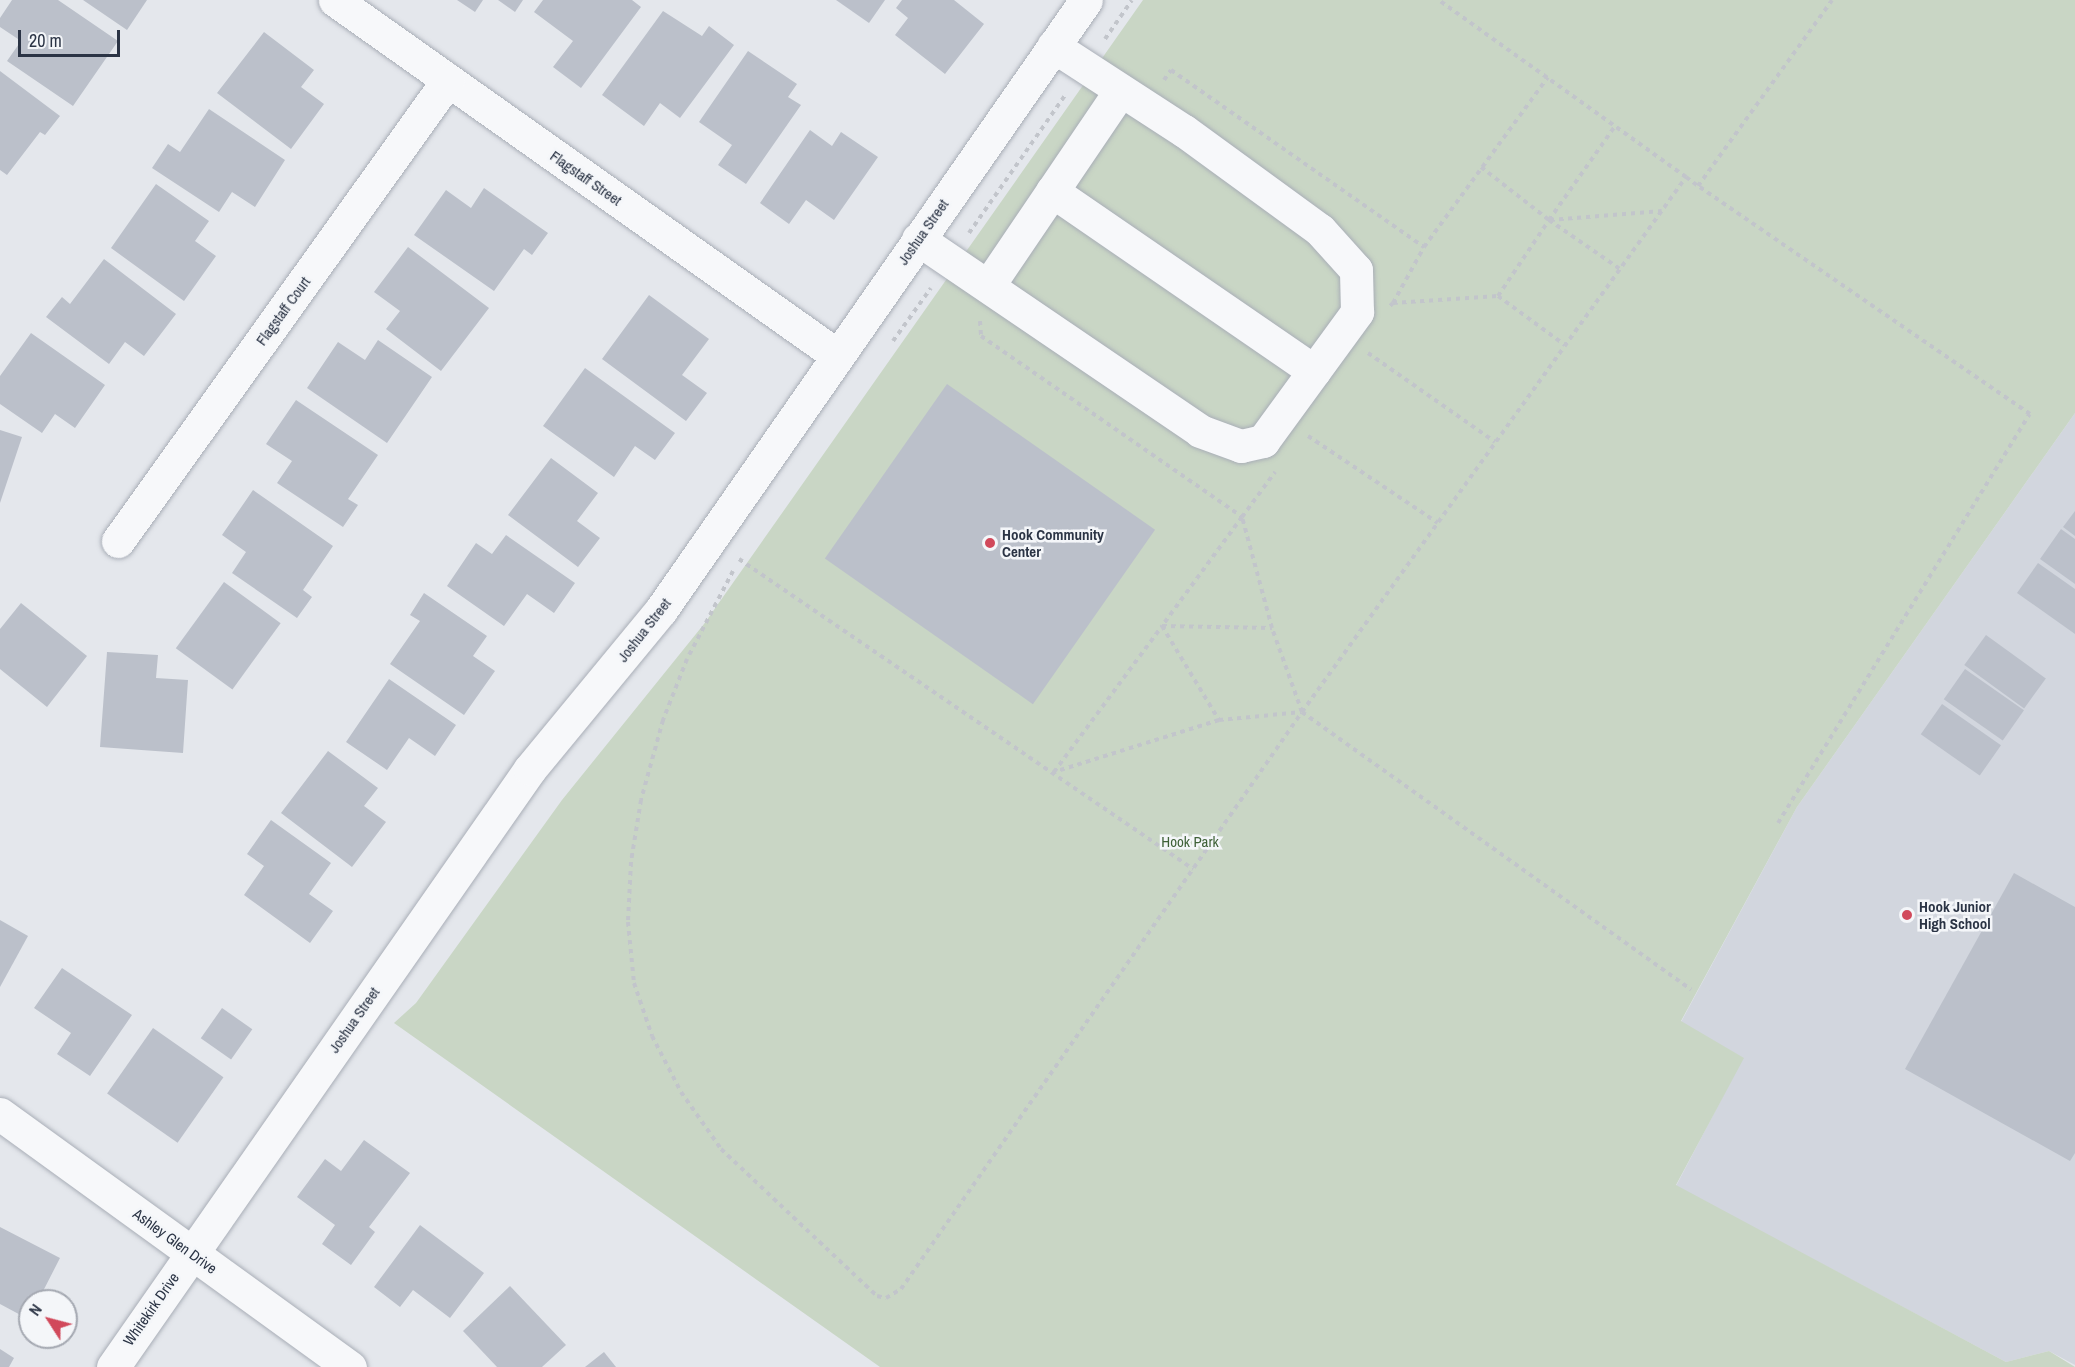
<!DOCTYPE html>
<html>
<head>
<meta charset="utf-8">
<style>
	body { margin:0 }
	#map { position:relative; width:2075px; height:1367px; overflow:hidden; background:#e4e7ec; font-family:"Archivo Narrow",sans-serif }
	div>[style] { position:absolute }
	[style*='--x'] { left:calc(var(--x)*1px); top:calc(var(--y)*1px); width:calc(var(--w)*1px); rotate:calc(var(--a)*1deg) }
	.built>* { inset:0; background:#d2d6de }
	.green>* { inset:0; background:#c9d6c5 }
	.building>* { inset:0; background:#bbc0ca; transform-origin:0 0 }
	.path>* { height:4px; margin-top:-2px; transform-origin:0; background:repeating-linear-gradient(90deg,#c2c5cb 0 4.5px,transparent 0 9px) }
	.roads { filter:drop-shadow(0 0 2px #a9aeb7) drop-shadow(0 0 2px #a9aeb7) }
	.minor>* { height:33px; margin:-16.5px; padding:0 16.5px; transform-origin:16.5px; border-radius:16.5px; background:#f7f8fa }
	.dots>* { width:16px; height:16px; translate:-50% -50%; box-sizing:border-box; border:3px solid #f4f6f9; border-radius:50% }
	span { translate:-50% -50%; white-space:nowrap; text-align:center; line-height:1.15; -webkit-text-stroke:5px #f4f6f9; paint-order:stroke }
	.street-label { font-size:15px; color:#2b3445 }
	.poi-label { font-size:15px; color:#2b3445; font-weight:700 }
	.left { translate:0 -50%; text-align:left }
	.park-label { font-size:15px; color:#3f6138 }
	.north { position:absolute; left:18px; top:1289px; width:60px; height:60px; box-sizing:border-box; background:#f4f6f9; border:2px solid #a4a8b1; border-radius:50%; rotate:306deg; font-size:16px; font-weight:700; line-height:24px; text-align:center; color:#2b3445 }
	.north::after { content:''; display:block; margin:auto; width:21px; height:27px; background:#d1495b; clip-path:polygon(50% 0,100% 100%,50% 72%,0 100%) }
	.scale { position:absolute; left:18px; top:30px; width:102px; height:27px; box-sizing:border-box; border:3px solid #2b3445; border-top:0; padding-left:8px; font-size:18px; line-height:21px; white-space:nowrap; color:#2b3445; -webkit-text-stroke:4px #f4f6f9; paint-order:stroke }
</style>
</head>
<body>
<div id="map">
	<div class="built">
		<div style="clip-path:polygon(2075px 413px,2075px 1365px,2049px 1351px,2006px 1362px,1676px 1186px,1743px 1058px,1681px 1022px,1797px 807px)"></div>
	</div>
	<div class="green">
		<div style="clip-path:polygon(1143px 0,2075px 0,2075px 413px,1797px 807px,1681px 1021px,1744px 1058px,1676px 1185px,2006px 1362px,2049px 1351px,2075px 1367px,880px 1367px,394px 1023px,416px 1003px,562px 800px,704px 624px)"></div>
	</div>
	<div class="building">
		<div style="clip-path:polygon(12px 0,58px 0,118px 41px,73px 106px,7px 61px,21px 41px,0 27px,0 18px)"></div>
		<div style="clip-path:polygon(83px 0,147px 0,127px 30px)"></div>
		<div style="clip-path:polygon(457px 0,483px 0,475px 12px)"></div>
		<div style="clip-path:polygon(498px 0,523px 0,515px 12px)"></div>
		<div style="clip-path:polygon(543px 0,632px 0,641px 7px,581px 88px,553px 67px,573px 41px,534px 12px)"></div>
		<div style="clip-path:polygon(836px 0,885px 0,869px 23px)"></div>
		<div style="clip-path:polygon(902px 0,954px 0,984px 24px,945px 74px,895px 35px,908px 18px,896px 8px)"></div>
		<div style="clip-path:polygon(663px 11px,702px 36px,709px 26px,734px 45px,680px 118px,660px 103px,644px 126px,602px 95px)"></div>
		<div style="clip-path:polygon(264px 32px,314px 70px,301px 87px,324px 104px,291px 149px,217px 93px)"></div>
		<div style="clip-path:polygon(748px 51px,797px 84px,788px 97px,801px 105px,746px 184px,718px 165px,732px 145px,699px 122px)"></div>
		<div style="clip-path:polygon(0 71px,60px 116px,45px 135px,40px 132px,7px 175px,0 170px)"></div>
		<div style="clip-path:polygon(209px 109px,285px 160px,255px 207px,232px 192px,219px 212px,152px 168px,168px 144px,180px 152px)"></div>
		<div style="clip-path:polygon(810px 130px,832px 146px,841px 132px,878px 157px,834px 220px,806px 200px,789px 224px,760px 203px)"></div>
		<div style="clip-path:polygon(156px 184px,209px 221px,195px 241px,216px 256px,184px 301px,111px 248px)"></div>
		<div style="clip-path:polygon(484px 188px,548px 233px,532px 255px,524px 249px,494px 291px,414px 235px,446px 190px,471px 208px)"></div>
		<div style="clip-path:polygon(408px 247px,489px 308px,441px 371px,386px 329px,400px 311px,374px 292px)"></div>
		<div style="clip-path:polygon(104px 259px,176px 314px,144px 356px,125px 342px,109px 364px,46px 317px,62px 297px,70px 304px)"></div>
		<div style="clip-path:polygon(649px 295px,709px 339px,682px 375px,707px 393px,686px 421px,602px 359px)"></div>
		<div style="clip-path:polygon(31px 333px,105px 385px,75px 428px,55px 414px,42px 433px,0 404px,0 376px)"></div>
		<div style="clip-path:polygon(378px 340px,432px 377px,387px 443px,307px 388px,338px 342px,365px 360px)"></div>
		<div style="clip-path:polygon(585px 368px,675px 433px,655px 460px,635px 446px,614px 477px,543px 426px)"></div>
		<div style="left:947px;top:384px;width:254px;height:213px;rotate:35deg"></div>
		<div style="clip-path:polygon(296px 400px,378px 455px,348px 499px,358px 505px,343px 527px,277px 483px,292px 461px,266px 444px)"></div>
		<div style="clip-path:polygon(0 430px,22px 437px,0 503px)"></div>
		<div style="clip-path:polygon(551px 458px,598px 493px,577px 521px,600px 538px,578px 567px,508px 515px)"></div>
		<div style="clip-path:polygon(253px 490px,333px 546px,303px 590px,312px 597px,297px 618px,232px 573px,246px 552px,222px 535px)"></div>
		<div style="clip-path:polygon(2075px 511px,2075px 536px,2063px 527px)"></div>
		<div style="clip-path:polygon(2061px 529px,2075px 539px,2075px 584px,2040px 559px)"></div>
		<div style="clip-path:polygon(506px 535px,575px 583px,554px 613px,527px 594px,504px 626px,447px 586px,476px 543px,492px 554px)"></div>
		<div style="clip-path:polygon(2038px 563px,2075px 589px,2075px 634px,2017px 593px)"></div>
		<div style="left:224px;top:582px;width:70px;height:82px;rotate:36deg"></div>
		<div style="clip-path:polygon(424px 593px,487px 636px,473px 656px,495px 671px,464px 715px,390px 664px,420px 621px,410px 615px)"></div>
		<div style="clip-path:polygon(21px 603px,87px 656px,47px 707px,0 669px,0 629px)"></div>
		<div style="left:1986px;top:635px;width:74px;height:37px;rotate:36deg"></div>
		<div style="clip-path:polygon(107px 652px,158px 655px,156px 678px,188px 680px,183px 753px,100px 747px)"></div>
		<div style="left:1965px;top:669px;width:72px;height:37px;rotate:35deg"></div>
		<div style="clip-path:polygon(389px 679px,456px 725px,435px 756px,409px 738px,387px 770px,346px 742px)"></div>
		<div style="left:1942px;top:704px;width:72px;height:37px;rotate:35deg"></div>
		<div style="clip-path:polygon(328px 751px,378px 788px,364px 806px,386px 822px,352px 867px,281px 813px)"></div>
		<div style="clip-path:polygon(271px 820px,331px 863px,309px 894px,333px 911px,310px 943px,244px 895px,264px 866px,247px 854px)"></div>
		<div style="clip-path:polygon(2014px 873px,2075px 907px,2075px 1153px,2070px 1161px,1905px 1069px)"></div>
		<div style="clip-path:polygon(0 920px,28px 936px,0 987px)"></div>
		<div style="clip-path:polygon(62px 968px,132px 1015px,90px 1076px,57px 1054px,71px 1033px,34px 1008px)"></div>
		<div style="left:222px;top:1008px;width:37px;height:37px;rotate:35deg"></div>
		<div style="left:153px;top:1028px;width:86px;height:80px;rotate:35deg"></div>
		<div style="clip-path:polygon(364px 1140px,410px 1173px,369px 1227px,375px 1232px,351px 1265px,322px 1244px,335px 1225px,297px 1197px,325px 1159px,341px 1171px)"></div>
		<div style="clip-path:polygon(420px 1225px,484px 1273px,450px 1318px,413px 1290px,400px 1307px,374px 1287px)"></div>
		<div style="clip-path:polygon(0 1227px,60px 1258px,38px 1301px,30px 1301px,28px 1319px,0 1304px)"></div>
		<div style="clip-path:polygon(510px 1286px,566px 1345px,542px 1367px,497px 1367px,463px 1331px)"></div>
		<div style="clip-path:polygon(0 1349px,14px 1358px,9px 1367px,0 1367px)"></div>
		<div style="clip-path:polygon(604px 1352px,616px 1367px,585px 1367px)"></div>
	</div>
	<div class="path">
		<div style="--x:1105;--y:39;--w:47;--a:-55.3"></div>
		<div style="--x:1164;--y:80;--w:12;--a:-55"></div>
		<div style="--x:1171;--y:70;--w:309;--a:35"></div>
		<div style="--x:1424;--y:247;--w:210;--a:-53.9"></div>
		<div style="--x:1481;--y:167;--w:86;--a:37.9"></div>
		<div style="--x:1549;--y:220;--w:115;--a:-54.9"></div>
		<div style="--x:1686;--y:177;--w:15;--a:37"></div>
		<div style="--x:1550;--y:220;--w:112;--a:-4.6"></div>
		<div style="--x:969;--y:233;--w:169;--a:-55.1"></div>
		<div style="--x:1498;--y:296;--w:92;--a:-56.1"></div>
		<div style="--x:1549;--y:220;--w:86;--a:34.6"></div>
		<div style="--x:1393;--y:303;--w:64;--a:-61"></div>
		<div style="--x:1390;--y:306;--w:4;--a:-45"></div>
		<div style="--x:1393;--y:303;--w:105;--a:-3.8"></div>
		<div style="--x:1498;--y:296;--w:83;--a:36.2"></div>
		<div style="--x:980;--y:321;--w:15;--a:86"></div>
		<div style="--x:981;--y:336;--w:318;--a:34.7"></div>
		<div style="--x:1242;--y:517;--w:135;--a:126.3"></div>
		<div style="--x:1162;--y:626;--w:110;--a:1"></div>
		<div style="--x:1272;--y:628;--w:115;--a:-105.1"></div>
		<div style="--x:1242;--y:517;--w:56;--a:-53.7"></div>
		<div style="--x:893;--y:341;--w:65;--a:-54.4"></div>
		<div style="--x:1368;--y:353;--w:155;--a:35"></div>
		<div style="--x:1308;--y:436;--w:156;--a:33.8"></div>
		<div style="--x:739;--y:559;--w:550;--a:34.33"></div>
		<div style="--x:733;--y:571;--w:99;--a:117.6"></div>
		<div style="--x:687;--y:659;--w:66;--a:111.5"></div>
		<div style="--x:663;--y:720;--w:83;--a:105.4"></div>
		<div style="--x:641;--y:800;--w:63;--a:99.2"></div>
		<div style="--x:631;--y:862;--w:60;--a:92.9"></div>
		<div style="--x:628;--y:922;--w:61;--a:84.4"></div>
		<div style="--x:634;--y:983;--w:56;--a:71.2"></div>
		<div style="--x:652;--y:1036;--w:63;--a:62.6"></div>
		<div style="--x:681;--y:1092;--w:70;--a:54.9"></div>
		<div style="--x:721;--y:1149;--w:214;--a:43.3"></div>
		<div style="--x:877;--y:1296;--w:9;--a:13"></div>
		<div style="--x:886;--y:1298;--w:17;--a:-31"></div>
		<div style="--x:901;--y:1289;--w:703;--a:-55.2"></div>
		<div style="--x:1302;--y:712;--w:478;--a:35.5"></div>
		<div style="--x:1162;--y:626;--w:110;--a:58.8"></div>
		<div style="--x:1219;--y:720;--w:173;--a:162.5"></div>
		<div style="--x:1054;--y:772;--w:182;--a:-53.5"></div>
		<div style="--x:1302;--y:712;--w:659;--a:-54.33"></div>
		<div style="--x:1686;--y:177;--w:304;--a:-144.4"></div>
		<div style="--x:1219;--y:720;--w:83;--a:-5.5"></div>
		<div style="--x:1302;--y:712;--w:89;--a:-109.7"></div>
		<div style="--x:1778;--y:823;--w:480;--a:-58.4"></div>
		<div style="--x:2030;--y:414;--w:403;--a:-145.5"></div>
		<div style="--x:1698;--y:186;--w:229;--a:-54.2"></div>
	</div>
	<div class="roads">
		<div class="minor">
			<div style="--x:335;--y:0;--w:616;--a:35.29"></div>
			<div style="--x:1052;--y:191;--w:318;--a:34.5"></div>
			<div style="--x:918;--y:239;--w:341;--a:34.2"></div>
			<div style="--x:1200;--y:431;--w:44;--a:20.1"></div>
			<div style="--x:1241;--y:446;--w:23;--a:-13"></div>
			<div style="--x:1263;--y:441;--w:160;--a:-53.9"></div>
			<div style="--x:1357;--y:312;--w:42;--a:-91.4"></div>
			<div style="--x:1356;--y:270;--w:54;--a:-132"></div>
			<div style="--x:1320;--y:230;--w:168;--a:-143.9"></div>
			<div style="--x:1184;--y:131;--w:156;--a:-147"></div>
			<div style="--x:988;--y:286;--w:235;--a:-55.9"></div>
			<div style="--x:118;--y:541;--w:567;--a:-54.4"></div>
			<div style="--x:0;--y:1114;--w:432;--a:35.9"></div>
			<div style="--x:113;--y:1367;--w:729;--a:-55.11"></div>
			<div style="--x:530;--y:769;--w:206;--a:-50.5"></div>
			<div style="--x:661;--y:610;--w:743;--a:-55.13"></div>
		</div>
	</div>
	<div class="dots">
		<div style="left:990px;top:543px;background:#d1495b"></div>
		<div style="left:1907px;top:915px;background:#d1495b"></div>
	</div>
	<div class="street-label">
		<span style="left:586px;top:178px;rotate:35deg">Flagstaff Street</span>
		<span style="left:923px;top:232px;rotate:-55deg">Joshua Street</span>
		<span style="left:283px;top:311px;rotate:-54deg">Flagstaff Court</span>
		<span style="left:644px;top:630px;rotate:-52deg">Joshua Street</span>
		<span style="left:354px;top:1020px;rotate:-55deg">Joshua Street</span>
		<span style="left:175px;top:1241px;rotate:36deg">Ashley Glen Drive</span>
		<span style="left:151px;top:1309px;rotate:-55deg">Whitekirk Drive</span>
	</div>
	<div class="poi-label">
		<span class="left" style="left:1002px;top:543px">Hook Community<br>Center</span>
		<span class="left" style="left:1919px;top:915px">Hook Junior<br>High School</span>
	</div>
	<div class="park-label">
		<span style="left:1190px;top:842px">Hook Park</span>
	</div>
	<div class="north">N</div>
	<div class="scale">20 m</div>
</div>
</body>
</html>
